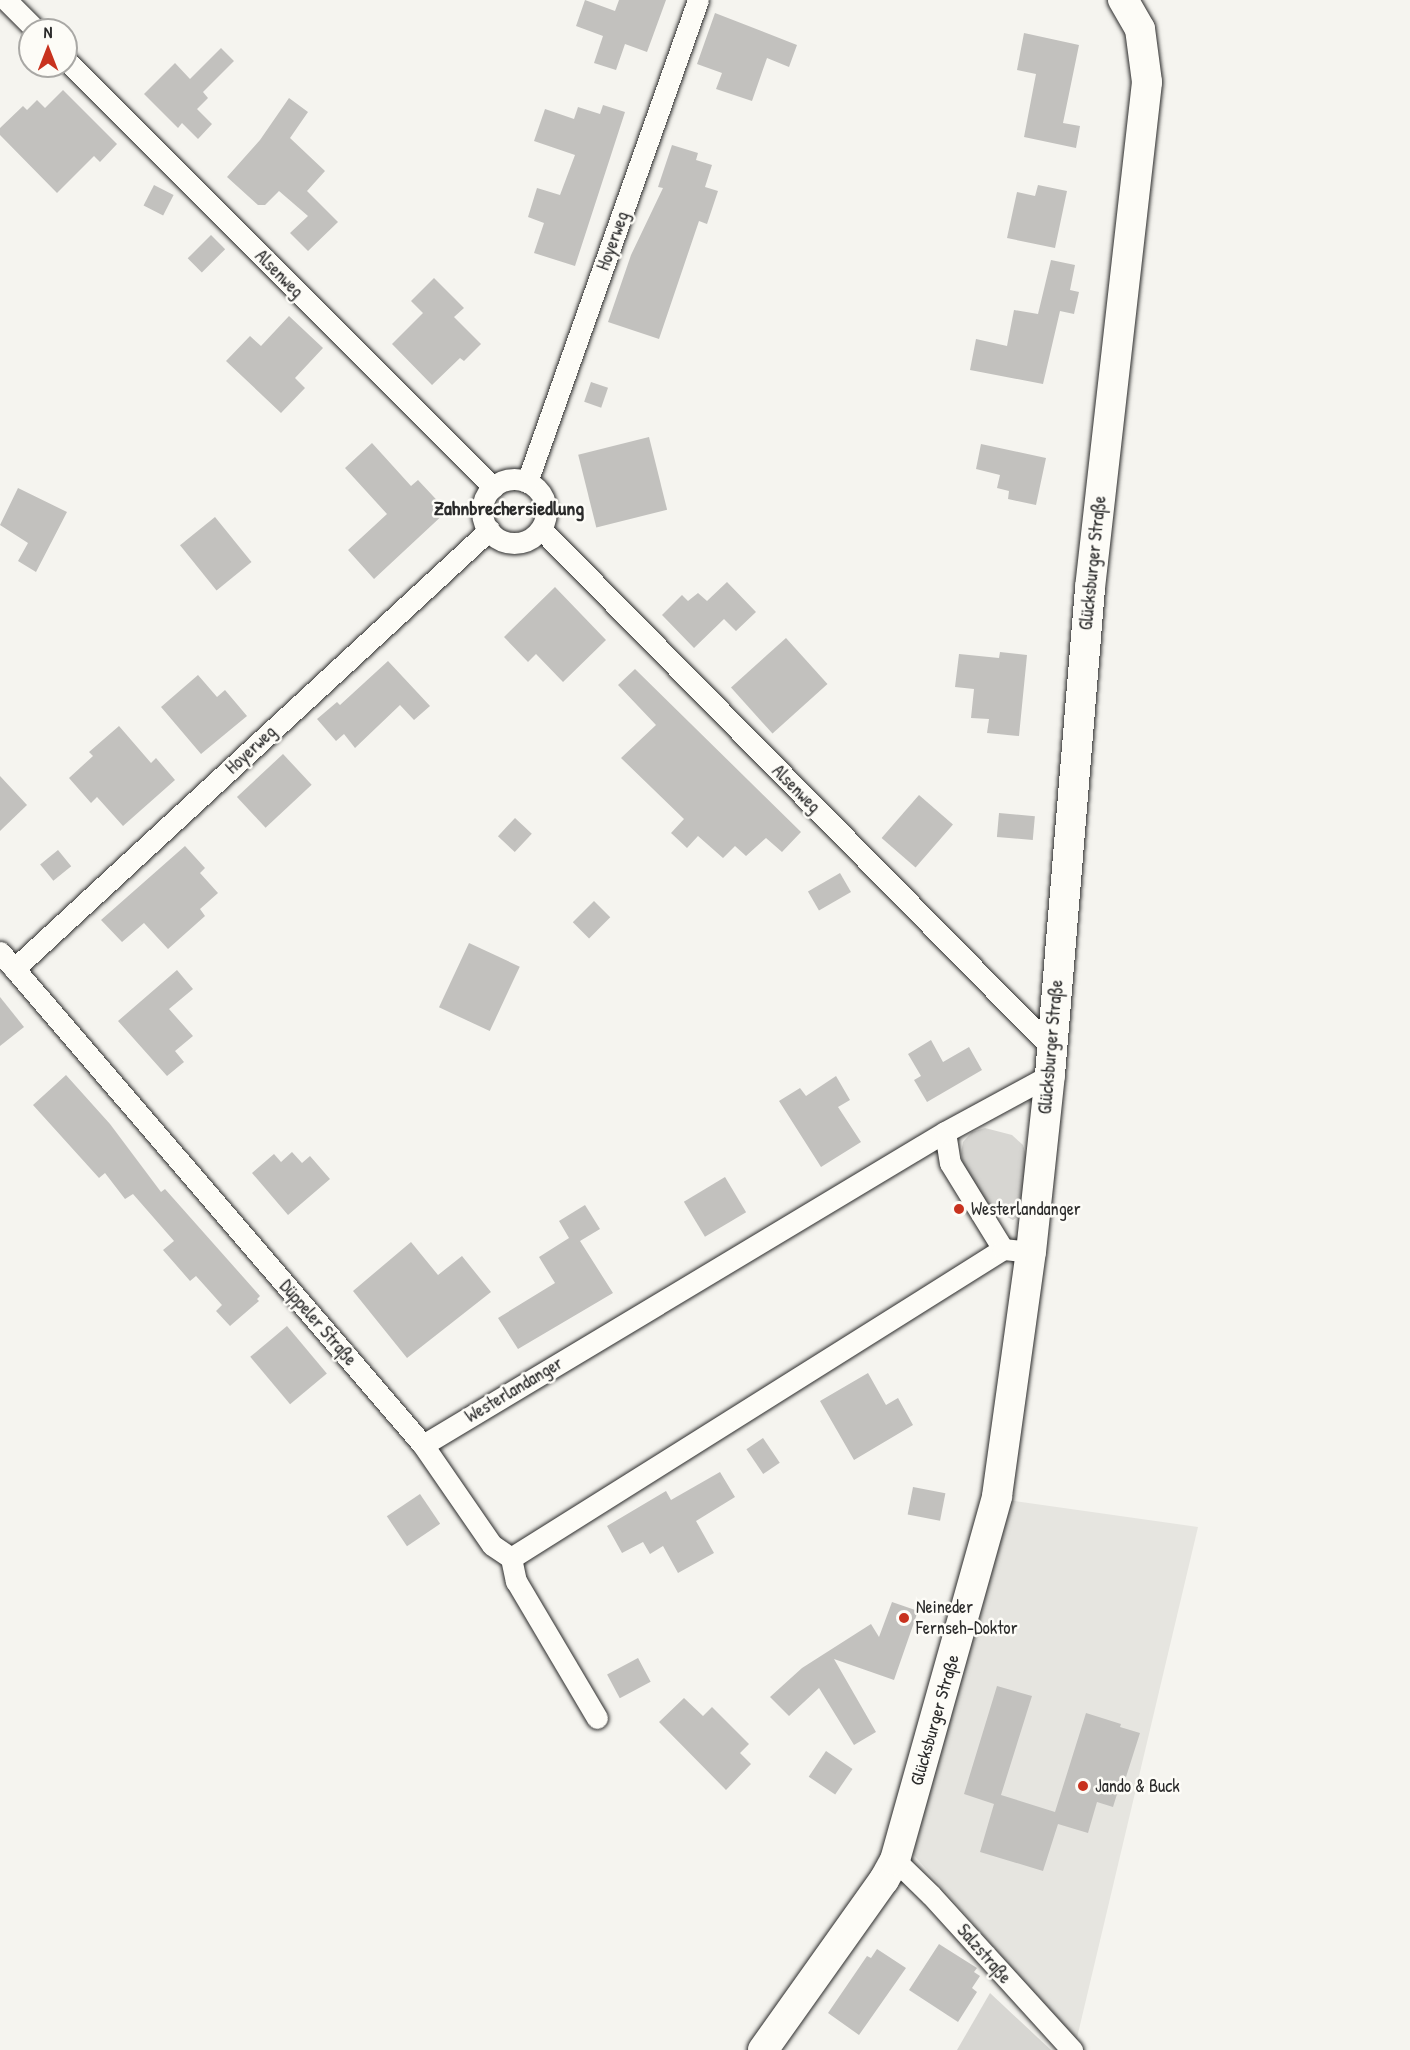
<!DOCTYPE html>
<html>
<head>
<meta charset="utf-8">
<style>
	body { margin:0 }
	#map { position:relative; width:1410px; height:2050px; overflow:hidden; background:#f5f4ef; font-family:"Patrick Hand",sans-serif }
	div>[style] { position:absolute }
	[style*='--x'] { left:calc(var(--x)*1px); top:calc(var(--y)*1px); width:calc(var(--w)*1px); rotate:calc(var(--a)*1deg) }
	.built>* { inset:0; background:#e6e5e0 }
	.green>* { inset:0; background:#d7d6d2 }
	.building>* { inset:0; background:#c2c1be; transform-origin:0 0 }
	.roads { filter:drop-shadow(0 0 2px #2b2b2b) drop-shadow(0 0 2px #2b2b2b) }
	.street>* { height:21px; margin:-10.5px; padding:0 10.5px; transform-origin:10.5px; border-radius:10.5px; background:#fdfcf7 }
	.street>.ring { margin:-10.5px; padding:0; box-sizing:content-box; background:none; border:21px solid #fdfcf7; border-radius:50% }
	.secondary>* { height:30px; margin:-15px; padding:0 15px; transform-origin:15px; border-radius:15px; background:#fdfcf7 }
	.dots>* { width:16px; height:16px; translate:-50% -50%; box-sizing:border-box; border:3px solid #fdfcf7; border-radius:50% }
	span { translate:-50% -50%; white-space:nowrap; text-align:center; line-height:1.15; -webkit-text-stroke:5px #fdfcf7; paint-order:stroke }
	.street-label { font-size:18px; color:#2b2b2b }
	.poi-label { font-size:18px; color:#2b2b2b }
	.left { translate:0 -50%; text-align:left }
	.neighbourhood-label { font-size:20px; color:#2b2b2b; font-weight:700 }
	.north { position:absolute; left:18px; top:18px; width:60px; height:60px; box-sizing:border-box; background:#fdfcf7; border:2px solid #a9a8a5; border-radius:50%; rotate:0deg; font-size:16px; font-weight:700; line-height:24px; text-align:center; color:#2b2b2b }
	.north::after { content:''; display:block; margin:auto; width:21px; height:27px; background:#c8321e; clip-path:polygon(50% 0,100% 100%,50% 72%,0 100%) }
</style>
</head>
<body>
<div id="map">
	<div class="built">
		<div style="clip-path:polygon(1007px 1500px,1198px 1527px,1076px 2042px,913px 1854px)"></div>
	</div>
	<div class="green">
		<div style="clip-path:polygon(985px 1128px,1012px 1135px,1023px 1145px,1027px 1159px,1024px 1203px,1019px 1216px,1013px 1220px,992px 1209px,965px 1172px,961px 1154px,963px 1142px,972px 1132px)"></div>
		<div style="clip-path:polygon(990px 1993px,1051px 2050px,957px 2050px)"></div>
	</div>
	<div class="building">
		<div style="clip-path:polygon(585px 0,615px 11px,619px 0,666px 0,647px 52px,625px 44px,616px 70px,594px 63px,603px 36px,576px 26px)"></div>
		<div style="clip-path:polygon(715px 13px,797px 45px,789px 67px,767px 58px,752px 101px,716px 89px,722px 73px,697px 64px)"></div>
		<div style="clip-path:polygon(1024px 33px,1079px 45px,1063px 123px,1080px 126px,1076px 148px,1024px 137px,1036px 74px,1017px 70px)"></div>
		<div style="clip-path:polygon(221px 48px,234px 61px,203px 92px,208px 98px,197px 109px,212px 124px,198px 139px,182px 123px,178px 128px,144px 94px,175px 63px,190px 79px)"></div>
		<div style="clip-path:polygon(63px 90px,117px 144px,100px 162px,94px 156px,57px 193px,0 135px,0 128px,23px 106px,27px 110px,37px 100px,45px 108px)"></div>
		<div style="clip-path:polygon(289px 98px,308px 112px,290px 138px,325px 171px,307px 191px,338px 222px,308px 251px,290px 233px,308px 216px,279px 191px,265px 205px,258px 205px,227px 177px,260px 140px)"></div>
		<div style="clip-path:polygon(603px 105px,625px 112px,575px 266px,534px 253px,544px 223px,528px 217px,537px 188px,560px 195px,575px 155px,534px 141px,545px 109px,574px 119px,578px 107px,600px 114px)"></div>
		<div style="clip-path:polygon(672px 145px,698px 153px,696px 160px,712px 165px,705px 187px,718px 191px,707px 224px,699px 221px,659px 339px,608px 322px,631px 255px,663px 188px,658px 187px)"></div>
		<div style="left:154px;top:185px;width:22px;height:23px;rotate:27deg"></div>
		<div style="clip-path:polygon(1038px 185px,1067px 191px,1055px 248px,1007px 238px,1017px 192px,1035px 196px)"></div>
		<div style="left:211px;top:235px;width:20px;height:33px;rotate:45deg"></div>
		<div style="clip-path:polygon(1051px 260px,1075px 265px,1070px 290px,1079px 292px,1074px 314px,1060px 311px,1043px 384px,970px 370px,976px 339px,1007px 346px,1014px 310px,1038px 314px)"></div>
		<div style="clip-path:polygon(434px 278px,464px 308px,454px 317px,481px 344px,464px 361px,460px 358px,432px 385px,392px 344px,423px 313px,411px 301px)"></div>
		<div style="clip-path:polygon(289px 316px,323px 348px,295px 378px,305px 388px,281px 413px,226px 361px,250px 336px,261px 346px)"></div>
		<div style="left:591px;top:382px;width:18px;height:21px;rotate:19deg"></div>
		<div style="left:649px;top:437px;width:75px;height:73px;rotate:76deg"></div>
		<div style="clip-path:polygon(372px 443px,411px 486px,418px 480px,447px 511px,374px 579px,348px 550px,387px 514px,345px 468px)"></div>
		<div style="clip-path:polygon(981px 444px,1046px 458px,1036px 505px,1008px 499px,1009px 491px,997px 488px,1000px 475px,976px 469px)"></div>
		<div style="clip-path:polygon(18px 488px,67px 512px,36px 572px,18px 561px,28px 543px,0 525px)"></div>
		<div style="left:215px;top:517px;width:58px;height:45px;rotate:51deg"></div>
		<div style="clip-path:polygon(727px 582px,756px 612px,736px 631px,724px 619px,694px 648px,662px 615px,682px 595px,688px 601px,698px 593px,707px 601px)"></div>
		<div style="clip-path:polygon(555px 587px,606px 640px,563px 682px,536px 654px,528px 662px,504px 637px)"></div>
		<div style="left:786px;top:638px;width:62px;height:74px;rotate:48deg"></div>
		<div style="clip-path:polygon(1000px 652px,1027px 655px,1019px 736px,987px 733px,989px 719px,971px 718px,974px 689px,955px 687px,959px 654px,999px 658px)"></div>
		<div style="clip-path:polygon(388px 661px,430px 706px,414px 720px,400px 705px,355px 748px,344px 734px,336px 741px,317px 719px,337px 702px,340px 705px)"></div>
		<div style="clip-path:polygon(635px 669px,801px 832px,782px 852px,766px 838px,746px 856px,735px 846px,723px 858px,698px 836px,687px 848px,671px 833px,684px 819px,621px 758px,656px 725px,618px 685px)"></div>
		<div style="clip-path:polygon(198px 675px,217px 697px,225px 690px,247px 716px,201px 754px,161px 707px)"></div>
		<div style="clip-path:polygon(119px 726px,151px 763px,156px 758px,175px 780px,123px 826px,97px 797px,91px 803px,69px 778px,93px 756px,89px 752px)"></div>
		<div style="left:283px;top:754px;width:42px;height:63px;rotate:47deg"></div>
		<div style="clip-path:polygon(0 776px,27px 805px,0 831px)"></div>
		<div style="left:919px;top:795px;width:45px;height:57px;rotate:41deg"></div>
		<div style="left:999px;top:813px;width:36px;height:24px;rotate:5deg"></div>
		<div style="left:515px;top:818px;width:23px;height:25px;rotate:43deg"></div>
		<div style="clip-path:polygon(185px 846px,205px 868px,200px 873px,218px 893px,200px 909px,205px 916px,168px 949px,144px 923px,122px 942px,101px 920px)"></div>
		<div style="left:58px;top:850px;width:21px;height:23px;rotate:51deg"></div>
		<div style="left:840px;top:873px;width:22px;height:37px;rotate:60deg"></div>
		<div style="left:594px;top:901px;width:23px;height:30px;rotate:45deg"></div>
		<div style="left:469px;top:943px;width:56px;height:71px;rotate:25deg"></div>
		<div style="clip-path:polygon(177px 970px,193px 989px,169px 1009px,193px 1036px,175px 1051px,184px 1062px,167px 1076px,118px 1021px)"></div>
		<div style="clip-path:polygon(0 997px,24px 1027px,0 1046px)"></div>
		<div style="clip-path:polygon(931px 1040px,943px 1062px,969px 1047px,982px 1070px,927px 1102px,914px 1080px,921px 1076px,908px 1054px)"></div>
		<div style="clip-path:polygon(66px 1075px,110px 1124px,161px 1192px,165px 1189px,260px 1296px,257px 1299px,259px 1301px,230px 1326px,216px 1311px,222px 1305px,196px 1276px,190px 1281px,163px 1250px,174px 1241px,133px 1194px,125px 1199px,105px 1173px,99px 1178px,33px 1105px)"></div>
		<div style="clip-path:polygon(836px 1076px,850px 1100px,838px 1107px,861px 1142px,821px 1167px,779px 1101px,800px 1088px,806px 1096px)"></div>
		<div style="clip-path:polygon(292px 1152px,302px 1163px,310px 1156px,330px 1179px,288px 1215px,252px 1173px,274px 1154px,281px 1162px)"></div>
		<div style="left:725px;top:1177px;width:41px;height:48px;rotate:59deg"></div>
		<div style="clip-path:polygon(585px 1205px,600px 1229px,580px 1241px,613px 1293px,518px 1349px,498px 1318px,555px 1283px,539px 1257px,569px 1238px,559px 1221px)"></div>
		<div style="clip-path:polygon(411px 1242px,438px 1275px,462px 1256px,491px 1292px,407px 1358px,353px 1291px)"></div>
		<div style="left:287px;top:1326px;width:62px;height:48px;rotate:50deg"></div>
		<div style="clip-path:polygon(868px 1373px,886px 1405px,898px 1398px,913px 1425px,854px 1460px,820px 1401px)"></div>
		<div style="left:763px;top:1438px;width:30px;height:20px;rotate:56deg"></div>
		<div style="clip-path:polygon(720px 1472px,735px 1497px,696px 1521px,714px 1553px,678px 1573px,663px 1546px,650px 1554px,643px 1542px,622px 1553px,607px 1526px,666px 1491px,671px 1500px)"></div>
		<div style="left:913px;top:1487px;width:33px;height:28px;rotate:11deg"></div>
		<div style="left:420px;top:1494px;width:36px;height:40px;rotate:56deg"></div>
		<div style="clip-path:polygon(892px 1602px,918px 1611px,894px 1680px,834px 1659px,876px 1732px,854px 1745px,819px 1688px,789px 1716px,770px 1697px,802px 1668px,871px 1624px,879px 1637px)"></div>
		<div style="left:638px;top:1658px;width:27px;height:35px;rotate:62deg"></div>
		<div style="clip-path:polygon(997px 1686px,1032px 1696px,1001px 1795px,1055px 1812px,1086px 1713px,1121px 1724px,1120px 1727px,1140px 1733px,1126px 1777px,1123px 1775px,1113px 1807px,1097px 1802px,1088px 1833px,1058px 1824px,1043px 1871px,980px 1852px,994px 1804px,964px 1794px)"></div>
		<div style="clip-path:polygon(684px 1698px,703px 1716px,712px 1707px,749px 1744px,740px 1753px,751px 1764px,726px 1790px,659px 1722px)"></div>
		<div style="left:826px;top:1751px;width:32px;height:31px;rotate:34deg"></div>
		<div style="clip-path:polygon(939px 1944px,977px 1968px,974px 1972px,980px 1976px,972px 1988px,977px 1992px,958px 2022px,909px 1990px)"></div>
		<div style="clip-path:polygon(877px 1949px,906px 1968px,859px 2035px,828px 2013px,867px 1956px,871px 1958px)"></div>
	</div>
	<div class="roads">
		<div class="street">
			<div style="--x:6;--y:0;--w:42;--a:45"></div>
			<div style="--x:66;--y:60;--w:604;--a:45"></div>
			<div class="ring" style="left:482px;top:479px;width:43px;height:43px"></div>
			<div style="--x:527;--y:482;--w:511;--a:-70.47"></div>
			<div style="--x:541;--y:529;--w:728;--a:45.45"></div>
			<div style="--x:0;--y:952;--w:650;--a:49.37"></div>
			<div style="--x:423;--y:1445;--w:121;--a:55.4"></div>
			<div style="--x:492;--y:1545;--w:23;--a:34"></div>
			<div style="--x:511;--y:1558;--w:24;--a:78"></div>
			<div style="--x:516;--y:1581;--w:159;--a:59.4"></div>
			<div style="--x:14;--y:969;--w:647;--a:-42.74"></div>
			<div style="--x:945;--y:1132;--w:31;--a:81"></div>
			<div style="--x:950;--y:1163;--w:101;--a:58.4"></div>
			<div style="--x:423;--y:1445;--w:609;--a:-30.95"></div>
			<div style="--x:945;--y:1132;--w:119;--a:-28.5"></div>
			<div style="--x:511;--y:1558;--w:581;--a:-32.13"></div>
			<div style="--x:1003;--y:1249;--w:28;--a:6"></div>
			<div style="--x:895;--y:1860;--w:50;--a:44.2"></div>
			<div style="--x:931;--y:1895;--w:210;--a:47.7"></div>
		</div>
		<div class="secondary">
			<div style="--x:763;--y:2050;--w:209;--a:-54.6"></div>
			<div style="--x:884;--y:1880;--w:23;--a:-61"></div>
			<div style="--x:895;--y:1860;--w:378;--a:-74.3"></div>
			<div style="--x:997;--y:1496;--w:246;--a:-82.1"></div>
			<div style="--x:1031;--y:1252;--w:178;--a:-83.9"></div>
			<div style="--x:1050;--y:1075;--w:489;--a:-85.3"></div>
			<div style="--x:1090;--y:588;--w:509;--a:-83.57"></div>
			<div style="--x:1147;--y:82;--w:53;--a:-97.5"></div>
			<div style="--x:1140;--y:29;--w:34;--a:-120"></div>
		</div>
	</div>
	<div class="dots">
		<div style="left:959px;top:1209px;background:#c8321e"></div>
		<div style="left:904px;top:1618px;background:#c8321e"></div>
		<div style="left:1083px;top:1786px;background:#c8321e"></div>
	</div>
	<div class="street-label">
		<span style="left:613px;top:241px;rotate:-70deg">Hoyerweg</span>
		<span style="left:279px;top:274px;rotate:45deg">Alsenweg</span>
		<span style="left:1093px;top:563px;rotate:-84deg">Glücksburger Straße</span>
		<span style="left:251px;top:750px;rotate:-43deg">Hoyerweg</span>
		<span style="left:796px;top:789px;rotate:45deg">Alsenweg</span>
		<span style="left:1051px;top:1047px;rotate:-85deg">Glücksburger Straße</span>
		<span style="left:318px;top:1323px;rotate:49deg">Düppeler Straße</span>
		<span style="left:514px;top:1390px;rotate:-31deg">Westerlandanger</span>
		<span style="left:935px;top:1720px;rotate:-74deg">Glücksburger Straße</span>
		<span style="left:984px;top:1954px;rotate:49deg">Salzstraße</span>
	</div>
	<div class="poi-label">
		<span class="left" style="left:971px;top:1209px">Westerlandanger</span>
		<span class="left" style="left:916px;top:1618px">Neineder<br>Fernseh-Doktor</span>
		<span class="left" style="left:1095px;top:1786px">Jando &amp; Buck</span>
	</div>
	<div class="neighbourhood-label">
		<span style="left:509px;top:507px">Zahnbrechersiedlung</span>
	</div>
	<div class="north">N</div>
</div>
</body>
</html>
